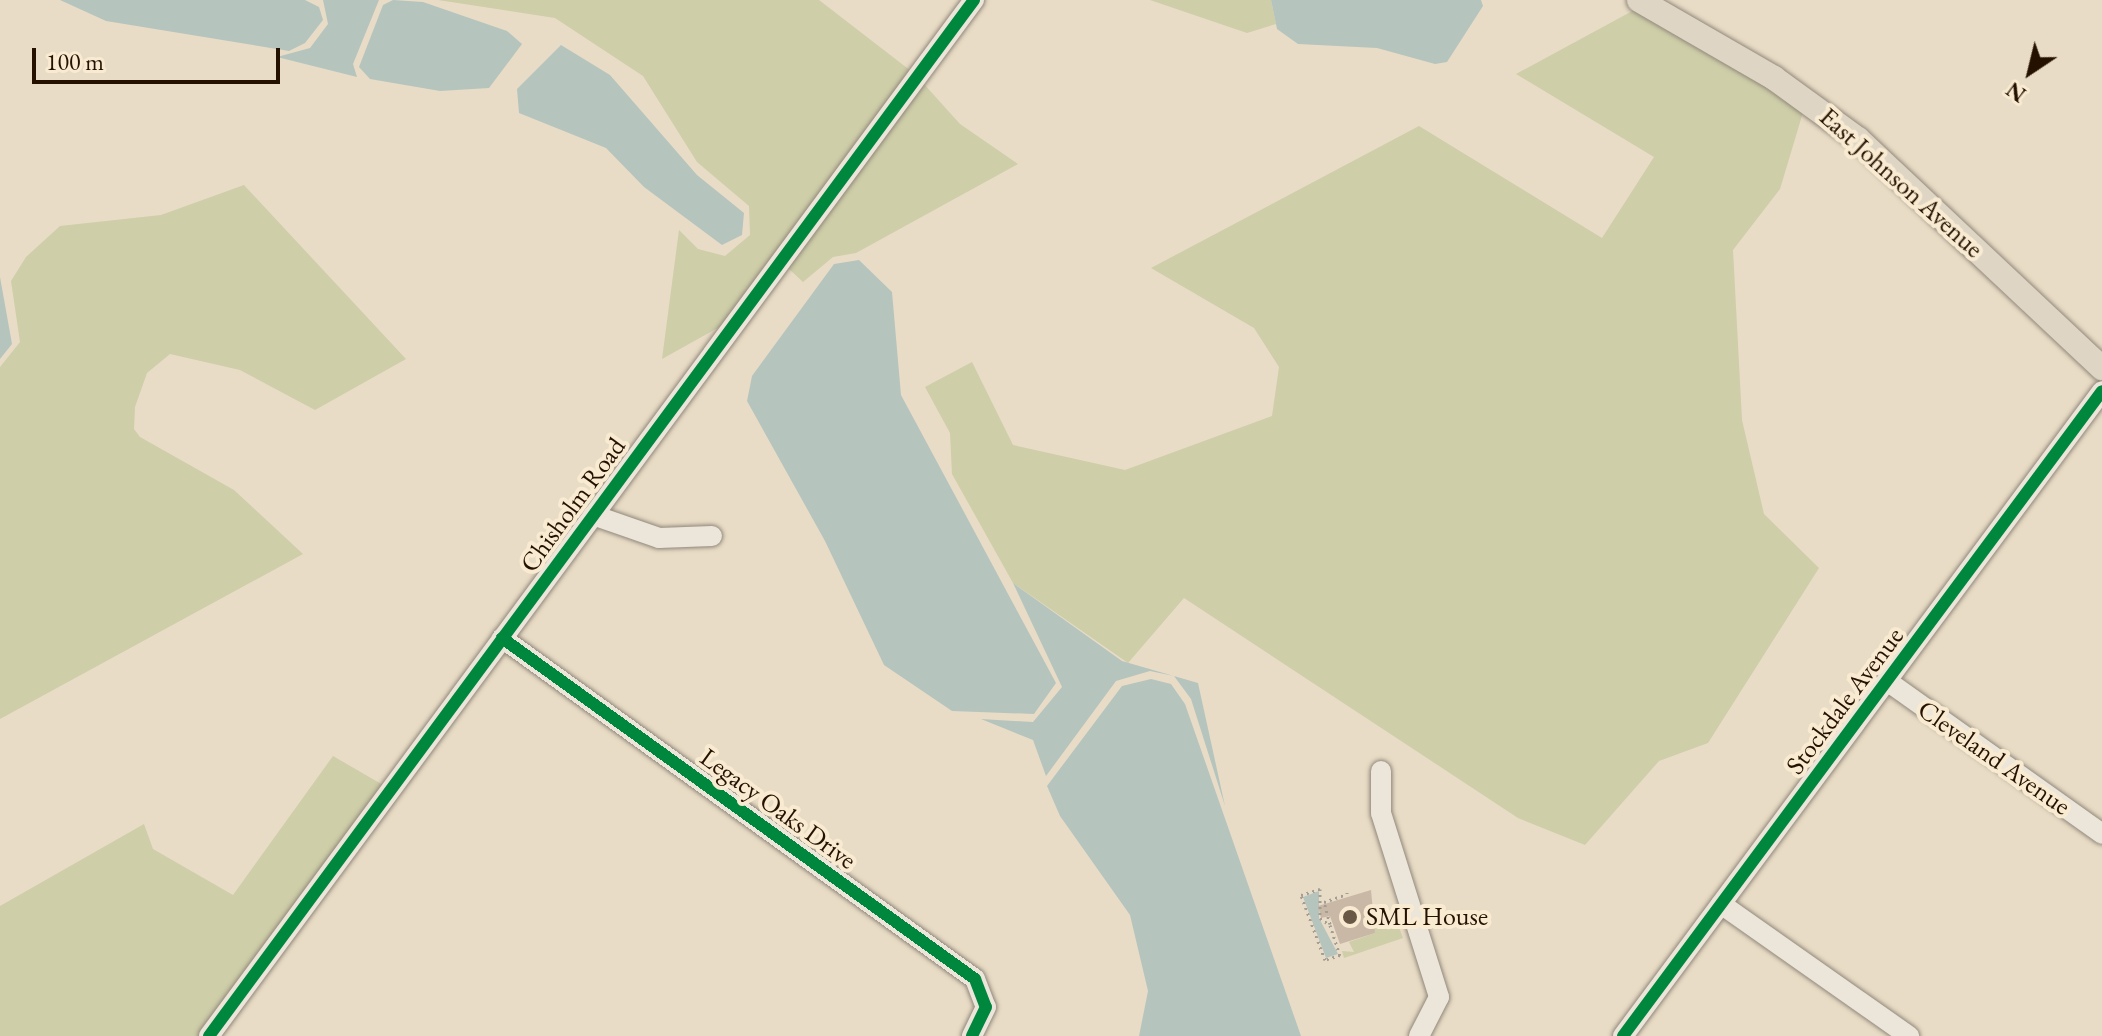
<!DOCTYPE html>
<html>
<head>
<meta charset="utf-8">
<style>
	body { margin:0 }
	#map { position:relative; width:2102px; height:1036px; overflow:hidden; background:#e8dcc6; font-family:"EB Garamond",serif }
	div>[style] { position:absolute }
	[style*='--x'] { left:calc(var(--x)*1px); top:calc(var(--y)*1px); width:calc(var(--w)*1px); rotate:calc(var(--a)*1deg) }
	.green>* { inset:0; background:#cecea9 }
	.water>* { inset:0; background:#b6c4be }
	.building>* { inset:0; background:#c9b8a6 }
	.path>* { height:3px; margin-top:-1.5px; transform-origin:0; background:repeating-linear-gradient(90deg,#a49d93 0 2px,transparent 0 6px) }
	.roads { filter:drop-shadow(0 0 2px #92887a) drop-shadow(0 0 2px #92887a) }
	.minor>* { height:20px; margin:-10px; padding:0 10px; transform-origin:10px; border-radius:10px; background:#ebe5da }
	.major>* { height:24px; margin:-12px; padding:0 12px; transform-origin:12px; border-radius:12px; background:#dfd5c5 }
	.cycleway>* { height:12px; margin:-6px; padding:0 6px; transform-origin:6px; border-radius:6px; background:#00873e }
	.dots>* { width:22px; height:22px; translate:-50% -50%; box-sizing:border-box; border:4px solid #f8ebd2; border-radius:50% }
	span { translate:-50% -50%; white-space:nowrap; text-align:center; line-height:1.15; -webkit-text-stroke:8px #f8ebd2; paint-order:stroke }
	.street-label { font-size:26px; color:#251100 }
	.poi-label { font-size:26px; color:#251100 }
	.left { translate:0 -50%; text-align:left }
	.north { position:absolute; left:1990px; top:32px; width:80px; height:80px; -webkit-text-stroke:6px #f8ebd2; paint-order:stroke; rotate:215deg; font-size:22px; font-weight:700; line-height:32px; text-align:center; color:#251100 }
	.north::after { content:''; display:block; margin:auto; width:28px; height:36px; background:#251100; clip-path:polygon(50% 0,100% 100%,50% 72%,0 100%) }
	.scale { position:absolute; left:32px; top:48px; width:248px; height:36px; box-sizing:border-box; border:4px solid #251100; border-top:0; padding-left:10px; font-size:24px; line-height:28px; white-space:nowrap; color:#251100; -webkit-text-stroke:6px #f8ebd2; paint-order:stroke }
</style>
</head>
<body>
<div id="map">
	<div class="green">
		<div style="clip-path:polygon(438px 0,819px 0,911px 71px,723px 325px,662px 359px,679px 230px,698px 249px,725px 256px,750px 235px,749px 206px,697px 162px,643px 76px,555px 18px)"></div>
		<div style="clip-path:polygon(1150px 0,1271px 0,1276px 24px,1247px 33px)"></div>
		<div style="clip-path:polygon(1636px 9px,1804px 109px,1780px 189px,1733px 250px,1742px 420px,1764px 514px,1819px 568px,1708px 743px,1659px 761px,1585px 845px,1518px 818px,1184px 598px,1128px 663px,1013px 583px,952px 474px,950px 433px,925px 387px,972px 362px,1013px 445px,1125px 470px,1272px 416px,1279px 367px,1254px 328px,1151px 268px,1419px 126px,1602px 238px,1654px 157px,1516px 74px)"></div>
		<div style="clip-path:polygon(923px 83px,960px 124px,1018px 164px,856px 253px,833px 257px,803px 282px,787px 267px)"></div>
		<div style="clip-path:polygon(244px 185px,406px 359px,315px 410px,240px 370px,170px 354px,147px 373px,135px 407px,134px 429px,140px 437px,234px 490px,303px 554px,0 719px,0 367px,20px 342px,11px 281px,26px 257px,60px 226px,161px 215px)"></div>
		<div style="clip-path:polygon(333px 756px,383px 785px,198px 1036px,0 1036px,0 906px,144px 824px,153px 849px,233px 895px)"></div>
		<div style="clip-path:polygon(1382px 913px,1389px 929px,1399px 927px,1403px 938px,1344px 958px,1342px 951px,1354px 952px,1349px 942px,1375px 933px,1371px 922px)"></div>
	</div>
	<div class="water">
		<div style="clip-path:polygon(60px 0,305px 0,319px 7px,323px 20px,305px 43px,289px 51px,106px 21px)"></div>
		<div style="clip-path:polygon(323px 0,379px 0,353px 64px,357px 77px,277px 57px,310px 48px,328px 24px)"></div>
		<div style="clip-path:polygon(393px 0,423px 2px,507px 31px,522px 44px,489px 88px,440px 91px,370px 79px,359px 67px,383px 5px)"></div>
		<div style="clip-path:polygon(1271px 0,1481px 0,1483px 6px,1447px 62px,1435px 64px,1377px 48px,1298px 44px,1277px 29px)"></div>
		<div style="clip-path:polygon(561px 45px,610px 75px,697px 175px,744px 213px,742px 235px,722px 245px,644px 187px,606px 148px,519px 113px,517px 89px)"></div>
		<div style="clip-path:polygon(859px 260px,892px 292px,901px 395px,1056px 683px,1034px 714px,952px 711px,884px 665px,825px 541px,747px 401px,752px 376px,834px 264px)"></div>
		<div style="clip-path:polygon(0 277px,12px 344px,0 359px)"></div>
		<div style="clip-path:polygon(1013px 583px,1122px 661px,1198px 683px,1225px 806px,1191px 699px,1174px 676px,1150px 671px,1116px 681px,1046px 776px,1033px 740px,981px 719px,1033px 722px,1062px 687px)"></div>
		<div style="clip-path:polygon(1151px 679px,1171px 684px,1185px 704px,1301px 1036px,1139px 1036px,1148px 991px,1130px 915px,1060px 816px,1047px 786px,1122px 686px)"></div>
		<div style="clip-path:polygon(1319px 891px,1319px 918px,1338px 954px,1326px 958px,1303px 897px)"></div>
	</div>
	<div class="building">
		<div style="clip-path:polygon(1371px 890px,1375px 933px,1340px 944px,1330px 916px,1321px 918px,1318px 906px)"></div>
	</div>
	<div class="path">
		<div style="--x:1320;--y:889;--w:29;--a:90"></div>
		<div style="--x:1320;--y:918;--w:12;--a:35"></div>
		<div style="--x:1330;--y:925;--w:32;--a:72"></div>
		<div style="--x:1340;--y:955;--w:16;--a:162"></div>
		<div style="--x:1325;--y:960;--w:69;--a:-110.3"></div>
		<div style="--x:1301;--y:895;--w:20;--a:-18"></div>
		<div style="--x:1330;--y:924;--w:23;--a:-105"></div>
		<div style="--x:1324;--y:902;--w:24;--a:-19"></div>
		<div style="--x:1347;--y:894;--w:5;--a:-90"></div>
	</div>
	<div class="roads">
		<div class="minor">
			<div style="--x:593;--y:515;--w:70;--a:19.2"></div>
			<div style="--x:659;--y:538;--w:53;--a:-2.2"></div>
			<div style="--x:502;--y:638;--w:583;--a:35.79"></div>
			<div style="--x:975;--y:979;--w:30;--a:69"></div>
			<div style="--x:986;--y:1007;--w:32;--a:116"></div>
			<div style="--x:1887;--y:681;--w:264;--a:35.4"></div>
			<div style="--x:1381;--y:771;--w:42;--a:90"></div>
			<div style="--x:1381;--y:813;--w:193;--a:72.5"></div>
			<div style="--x:1439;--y:997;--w:44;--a:117.1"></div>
			<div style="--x:1721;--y:904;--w:230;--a:35.1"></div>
			<div style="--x:209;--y:1036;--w:1288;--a:-53.56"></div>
			<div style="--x:1623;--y:1036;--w:803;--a:-53.4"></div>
		</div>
		<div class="major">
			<div style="--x:1639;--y:0;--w:156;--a:30"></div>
			<div style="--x:1774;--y:78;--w:104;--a:36"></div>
			<div style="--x:1858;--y:139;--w:335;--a:43.2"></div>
		</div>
	</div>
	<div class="cycleway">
		<div style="--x:502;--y:638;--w:583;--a:35.79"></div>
		<div style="--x:975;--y:979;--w:30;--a:69"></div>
		<div style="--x:986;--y:1007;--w:32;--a:116"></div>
		<div style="--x:209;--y:1036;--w:1288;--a:-53.56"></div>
		<div style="--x:1623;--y:1036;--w:803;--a:-53.4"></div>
	</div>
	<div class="dots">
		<div style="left:1350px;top:917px;background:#695845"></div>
	</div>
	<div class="street-label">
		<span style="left:1901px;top:183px;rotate:42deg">East Johnson Avenue</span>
		<span style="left:573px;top:505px;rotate:-54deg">Chisholm Road</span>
		<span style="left:1845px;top:701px;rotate:-53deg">Stockdale Avenue</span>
		<span style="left:1994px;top:758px;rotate:35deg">Cleveland Avenue</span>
		<span style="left:778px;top:809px;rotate:36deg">Legacy Oaks Drive</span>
	</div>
	<div class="poi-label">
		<span class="left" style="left:1366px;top:917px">SML House</span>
	</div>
	<div class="north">N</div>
	<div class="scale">100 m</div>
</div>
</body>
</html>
